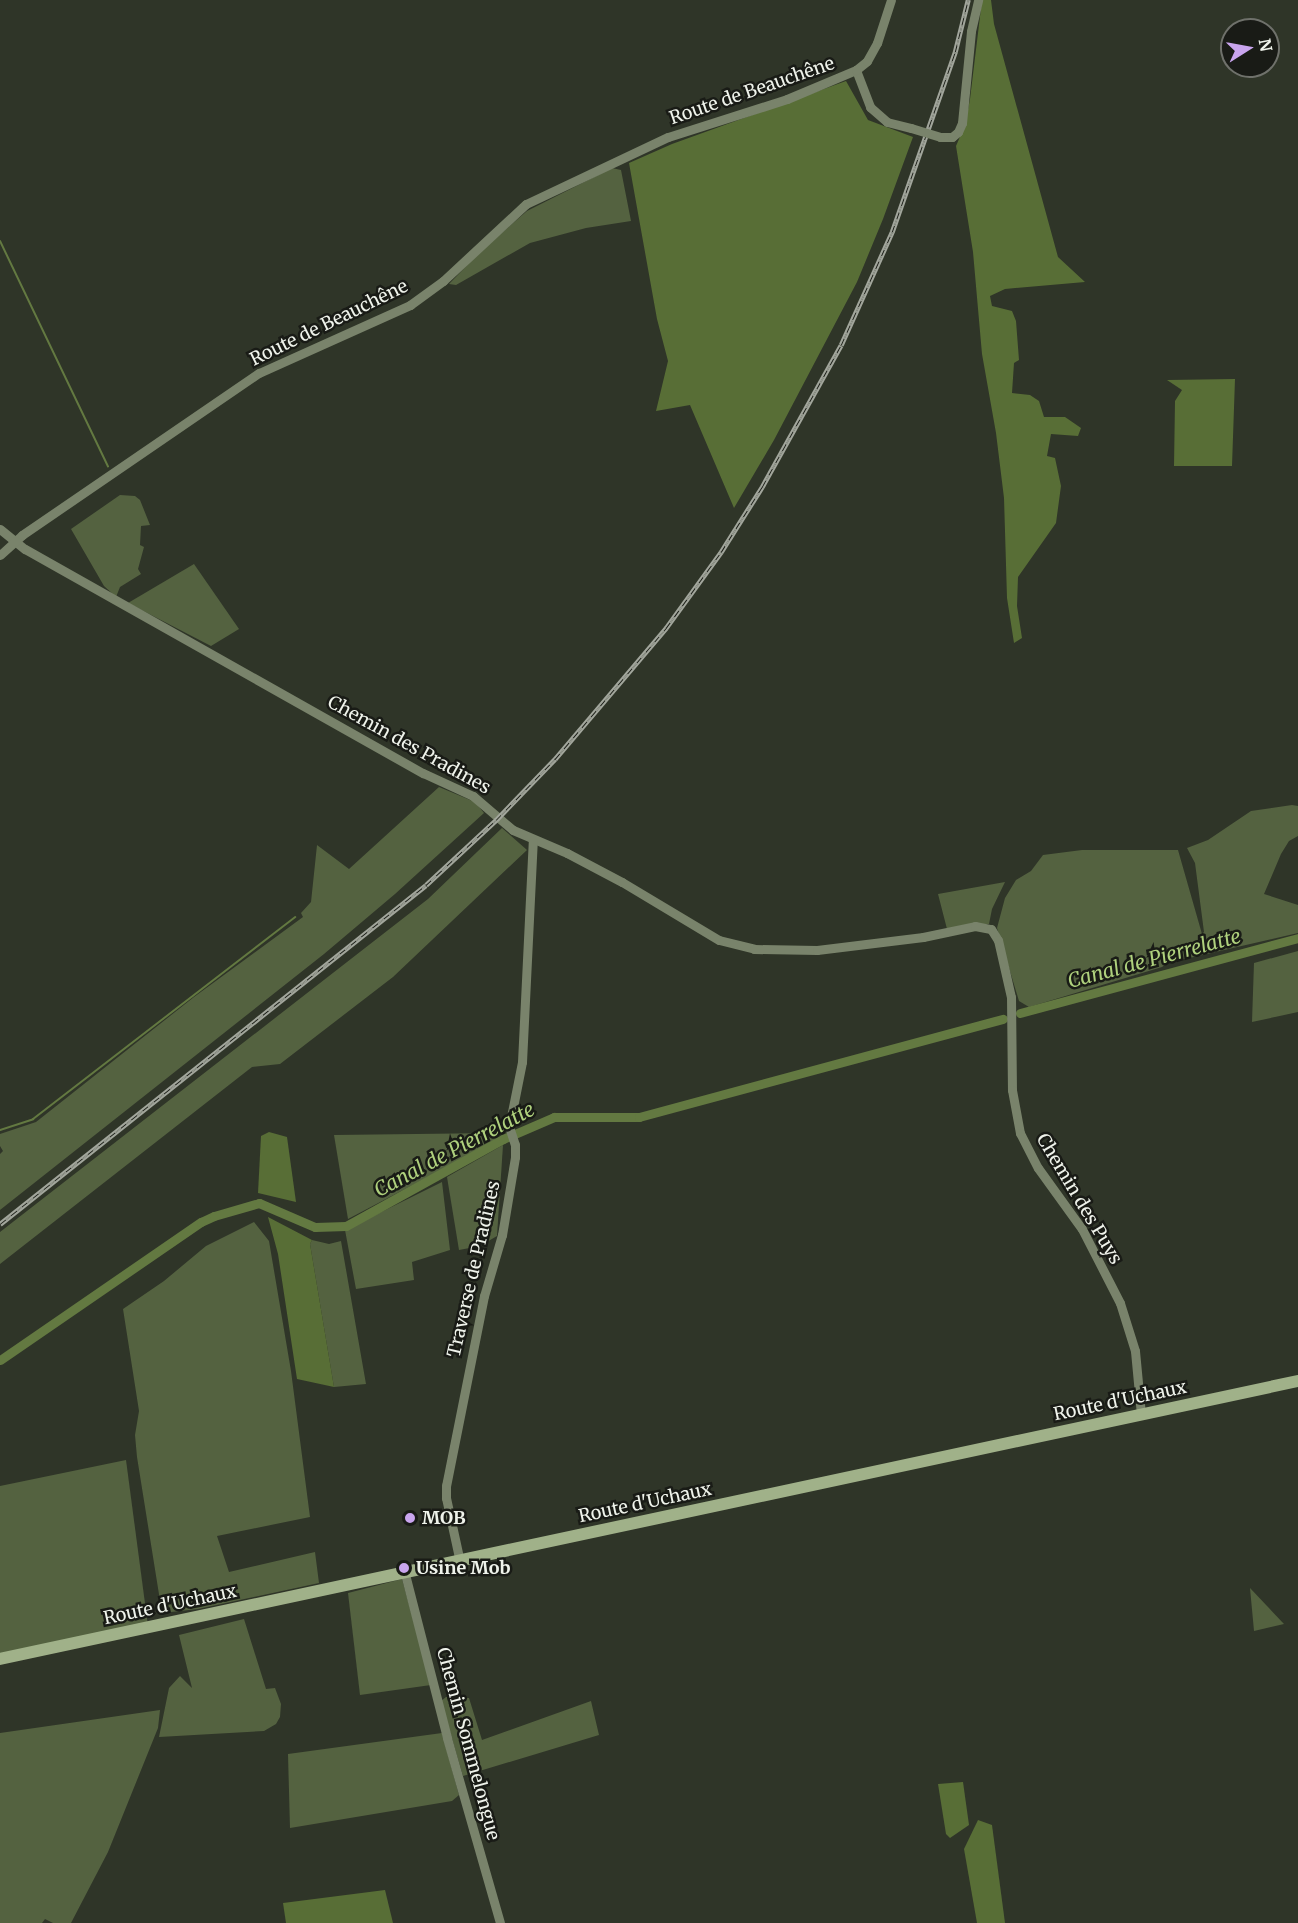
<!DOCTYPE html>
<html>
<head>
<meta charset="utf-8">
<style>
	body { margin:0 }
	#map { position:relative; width:1298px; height:1923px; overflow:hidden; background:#2f3528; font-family:Merriweather,serif }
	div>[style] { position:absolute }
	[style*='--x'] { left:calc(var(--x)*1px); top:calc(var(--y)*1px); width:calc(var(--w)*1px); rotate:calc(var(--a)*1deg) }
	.green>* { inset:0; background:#546240 }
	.forest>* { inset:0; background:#586e36 }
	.stream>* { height:2px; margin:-1px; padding:0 1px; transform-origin:1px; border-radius:1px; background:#637941 }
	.canal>* { height:9px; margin:-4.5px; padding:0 4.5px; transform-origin:4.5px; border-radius:4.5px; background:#637941 }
	.street>* { height:9px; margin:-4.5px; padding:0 4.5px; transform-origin:4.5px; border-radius:4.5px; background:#79836b }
	.secondary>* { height:12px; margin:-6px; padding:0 6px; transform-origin:6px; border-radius:6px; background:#a0b189 }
	.rail>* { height:4.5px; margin-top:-2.25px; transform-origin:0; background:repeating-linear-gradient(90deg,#191b16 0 7px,#a2a69c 0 14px); box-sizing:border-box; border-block:2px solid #a2a69c }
	.street-bridge>* { height:9px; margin:-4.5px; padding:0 4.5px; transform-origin:4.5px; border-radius:4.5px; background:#79836b }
	.dots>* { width:16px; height:16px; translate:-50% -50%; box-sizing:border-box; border:3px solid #191b16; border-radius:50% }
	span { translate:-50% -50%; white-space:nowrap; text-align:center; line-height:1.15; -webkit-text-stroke:5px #191b16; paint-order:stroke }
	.street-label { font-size:18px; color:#eff3eb }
	.poi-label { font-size:18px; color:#eff3eb; font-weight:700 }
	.left { translate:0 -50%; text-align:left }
	.water-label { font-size:20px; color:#afd17d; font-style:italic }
	.north { position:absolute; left:1220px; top:18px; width:60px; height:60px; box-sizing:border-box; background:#191b16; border:2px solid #6f716b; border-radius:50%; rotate:79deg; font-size:16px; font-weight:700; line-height:24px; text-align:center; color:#eff3eb }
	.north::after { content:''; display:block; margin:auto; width:21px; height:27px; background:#c9a5ee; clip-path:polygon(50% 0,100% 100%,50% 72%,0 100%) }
</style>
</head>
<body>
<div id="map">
	<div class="green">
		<div style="clip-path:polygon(612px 168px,621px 170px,631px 221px,586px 228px,530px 243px,456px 285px,449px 284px,480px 252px,527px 211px)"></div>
		<div style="clip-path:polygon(120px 495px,135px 496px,140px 500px,150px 525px,141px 526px,140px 545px,144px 547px,138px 569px,141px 574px,120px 587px,116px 597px,104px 586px,71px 529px)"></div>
		<div style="clip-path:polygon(194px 564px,239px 629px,211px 646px,128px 603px)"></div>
		<div style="clip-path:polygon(439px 787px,475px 802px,484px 813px,395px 894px,324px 954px,0 1210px,0 1154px,3px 1151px,0 1146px,0 1134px,36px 1122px,194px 997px,303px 917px,301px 913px,311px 902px,317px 845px,349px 869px)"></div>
		<div style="clip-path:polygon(1292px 805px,1298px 806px,1298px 836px,1289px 841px,1281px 854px,1264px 894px,1298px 905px,1298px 933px,1172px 962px,1182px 952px,1162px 967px,1029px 1007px,1019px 1001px,997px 928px,1005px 898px,1016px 880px,1031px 871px,1043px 855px,1082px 850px,1178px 850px,1202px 934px,1204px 932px,1195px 863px,1187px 848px,1208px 840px,1251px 811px)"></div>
		<div style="clip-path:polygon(502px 828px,527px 850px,393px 977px,280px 1064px,252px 1067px,0 1264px,0 1232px,428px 899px)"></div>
		<div style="clip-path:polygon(1005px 882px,992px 909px,989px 924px,971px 924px,947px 929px,938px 894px)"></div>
		<div style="clip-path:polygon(1298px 951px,1298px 1012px,1252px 1022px,1254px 963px)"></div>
		<div style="clip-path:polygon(496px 1133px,498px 1140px,348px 1219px,334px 1135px)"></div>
		<div style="clip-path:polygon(503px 1145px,497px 1236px,480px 1246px,459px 1250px,447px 1177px)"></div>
		<div style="clip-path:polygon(442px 1182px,450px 1250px,412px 1262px,414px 1280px,356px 1289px,345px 1230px)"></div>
		<div style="clip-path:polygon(254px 1222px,269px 1241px,291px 1371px,310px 1517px,217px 1536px,229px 1572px,315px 1552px,319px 1583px,198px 1609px,162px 1613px,137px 1457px,135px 1435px,139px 1411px,123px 1309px,164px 1281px,206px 1246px)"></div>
		<div style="clip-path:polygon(312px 1240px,329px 1244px,341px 1241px,366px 1384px,334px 1387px,310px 1244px)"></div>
		<div style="clip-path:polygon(126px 1460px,148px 1626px,0 1655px,0 1486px)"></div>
		<div style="clip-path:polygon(402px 1579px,431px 1685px,360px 1695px,348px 1593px)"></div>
		<div style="clip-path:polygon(1250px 1588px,1284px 1624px,1254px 1631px)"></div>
		<div style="clip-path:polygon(244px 1619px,266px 1689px,275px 1688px,281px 1704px,280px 1717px,276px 1724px,264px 1731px,159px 1737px,169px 1688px,180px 1676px,192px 1688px,179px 1635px)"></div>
		<div style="clip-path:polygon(446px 1697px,469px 1698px,482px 1740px,591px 1701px,599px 1735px,463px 1776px,441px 1701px)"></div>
		<div style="clip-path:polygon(160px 1710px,158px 1728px,108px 1852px,71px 1923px,53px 1923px,45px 1919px,42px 1923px,0 1923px,0 1733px)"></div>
		<div style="clip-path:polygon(442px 1733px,459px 1795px,452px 1801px,290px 1828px,288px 1754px)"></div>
	</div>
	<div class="forest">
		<div style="clip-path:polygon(982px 0,991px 0,994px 24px,1058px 257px,1085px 282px,1005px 289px,990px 296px,992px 306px,1012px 311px,1016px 321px,1019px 360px,1014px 363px,1012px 393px,1030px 395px,1039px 401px,1044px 417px,1065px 417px,1081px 428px,1078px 436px,1051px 434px,1047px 456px,1055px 458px,1061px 486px,1056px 523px,1018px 577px,1017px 606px,1022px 638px,1014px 643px,1007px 598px,1004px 498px,996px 433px,982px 354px,973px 252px,956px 146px,965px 125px,970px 99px)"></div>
		<div style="clip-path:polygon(846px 81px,868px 120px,913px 137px,883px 219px,857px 282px,774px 440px,734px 508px,690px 405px,656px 411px,668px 361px,657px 319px,629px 163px,672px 144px)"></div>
		<div style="clip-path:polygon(1235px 379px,1232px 466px,1174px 466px,1175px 401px,1182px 390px,1167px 380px)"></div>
		<div style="clip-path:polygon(269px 1132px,287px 1137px,296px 1202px,258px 1193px,261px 1136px)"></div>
		<div style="clip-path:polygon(268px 1217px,312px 1240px,310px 1244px,334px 1387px,297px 1379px,278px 1254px)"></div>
		<div style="clip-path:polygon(963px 1782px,969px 1825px,950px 1838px,946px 1834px,938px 1784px)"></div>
		<div style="clip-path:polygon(978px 1820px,992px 1825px,1005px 1923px,977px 1923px,964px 1849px)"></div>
		<div style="clip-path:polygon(385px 1890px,393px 1923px,286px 1923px,283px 1903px)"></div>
	</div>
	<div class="stream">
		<div style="--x:0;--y:241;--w:250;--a:64.4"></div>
		<div style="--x:0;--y:1130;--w:35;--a:-18"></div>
		<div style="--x:33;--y:1119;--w:331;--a:-37.6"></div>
	</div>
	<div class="canal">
		<div style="--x:1020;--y:1013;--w:288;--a:-15.1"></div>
		<div style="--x:0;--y:1360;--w:244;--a:-34.5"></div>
		<div style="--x:201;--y:1222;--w:14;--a:-25"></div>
		<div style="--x:214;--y:1216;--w:47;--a:-16.1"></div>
		<div style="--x:259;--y:1203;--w:61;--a:23.2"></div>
		<div style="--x:315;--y:1227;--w:31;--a:-2"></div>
		<div style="--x:346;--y:1226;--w:179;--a:-29"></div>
		<div style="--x:503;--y:1139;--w:56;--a:-23.3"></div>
		<div style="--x:554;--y:1117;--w:85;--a:0"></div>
		<div style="--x:639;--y:1117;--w:377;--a:-15.1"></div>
	</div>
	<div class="street">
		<div style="--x:856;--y:70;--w:40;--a:69"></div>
		<div style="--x:870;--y:107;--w:23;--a:41"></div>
		<div style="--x:887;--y:122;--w:25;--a:14"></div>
		<div style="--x:940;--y:137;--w:12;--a:0"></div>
		<div style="--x:952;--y:137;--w:8;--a:-40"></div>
		<div style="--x:958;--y:132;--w:10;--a:-66"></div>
		<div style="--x:962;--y:123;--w:92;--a:-84.4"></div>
		<div style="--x:971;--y:31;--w:32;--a:-77"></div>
		<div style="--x:0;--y:529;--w:32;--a:39"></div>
		<div style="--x:25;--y:549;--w:457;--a:29.4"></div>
		<div style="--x:423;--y:773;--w:55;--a:24.7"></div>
		<div style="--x:473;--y:796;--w:52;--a:40.4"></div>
		<div style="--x:513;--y:830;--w:59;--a:23.1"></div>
		<div style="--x:567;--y:853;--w:62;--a:27.8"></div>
		<div style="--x:622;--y:882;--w:113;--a:30.9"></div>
		<div style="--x:719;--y:940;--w:36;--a:14"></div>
		<div style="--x:754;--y:949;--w:63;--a:0.9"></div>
		<div style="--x:817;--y:950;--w:107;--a:-7"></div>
		<div style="--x:923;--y:937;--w:53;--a:-11.9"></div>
		<div style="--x:975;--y:926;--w:16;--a:11"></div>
		<div style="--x:991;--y:929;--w:13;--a:58"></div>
		<div style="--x:998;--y:940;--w:58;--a:77.2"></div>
		<div style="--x:1011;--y:997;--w:93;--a:89.4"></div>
		<div style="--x:1012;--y:1090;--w:44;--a:79.5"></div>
		<div style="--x:1020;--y:1133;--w:39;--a:63"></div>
		<div style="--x:1038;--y:1168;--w:75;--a:54.2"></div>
		<div style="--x:1082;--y:1229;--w:83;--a:62.8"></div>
		<div style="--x:1120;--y:1303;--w:50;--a:72.6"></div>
		<div style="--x:1135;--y:1351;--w:64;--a:84.6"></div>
		<div style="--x:0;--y:555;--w:30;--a:-42"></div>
		<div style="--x:22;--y:535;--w:287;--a:-34.4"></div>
		<div style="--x:259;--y:373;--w:166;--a:-24.2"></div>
		<div style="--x:410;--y:305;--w:41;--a:-36"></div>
		<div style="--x:443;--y:281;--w:113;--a:-42.9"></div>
		<div style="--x:526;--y:204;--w:157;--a:-25.3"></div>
		<div style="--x:668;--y:137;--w:125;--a:-17.7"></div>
		<div style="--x:787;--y:99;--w:75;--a:-22.8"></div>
		<div style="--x:856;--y:70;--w:14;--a:-39"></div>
		<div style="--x:867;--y:61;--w:21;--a:-61"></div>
		<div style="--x:877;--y:43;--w:45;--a:-72"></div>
		<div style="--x:460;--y:1562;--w:66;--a:-102.3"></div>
		<div style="--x:446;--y:1498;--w:12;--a:-90"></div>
		<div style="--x:446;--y:1486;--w:194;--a:-78.7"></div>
		<div style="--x:484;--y:1296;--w:64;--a:-73.6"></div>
		<div style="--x:502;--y:1235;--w:79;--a:-80.5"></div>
		<div style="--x:515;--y:1157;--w:12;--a:-90"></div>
		<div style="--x:515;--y:1145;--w:19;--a:-108"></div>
		<div style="--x:509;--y:1127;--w:66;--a:-78.7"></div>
		<div style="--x:522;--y:1062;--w:222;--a:-87.2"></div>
		<div style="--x:405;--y:1574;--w:169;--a:75.6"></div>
		<div style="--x:447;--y:1738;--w:192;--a:74"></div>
	</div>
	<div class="secondary">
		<div style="--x:0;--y:1659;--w:1327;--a:-12.09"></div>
	</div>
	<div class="rail">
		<div style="--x:0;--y:1224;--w:544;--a:-38.51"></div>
		<div style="--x:426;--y:885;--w:96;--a:-42.9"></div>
		<div style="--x:496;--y:820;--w:85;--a:-46"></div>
		<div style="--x:555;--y:759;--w:172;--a:-49.7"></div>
		<div style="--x:666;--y:628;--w:94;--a:-54.1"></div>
		<div style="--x:721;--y:552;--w:77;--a:-57.8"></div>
		<div style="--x:762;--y:487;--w:162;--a:-60.9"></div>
		<div style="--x:841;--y:345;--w:124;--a:-65.7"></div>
		<div style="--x:892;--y:232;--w:191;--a:-70.7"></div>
		<div style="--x:955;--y:52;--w:54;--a:-76"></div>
	</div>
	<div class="street-bridge">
		<div style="--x:911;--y:128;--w:30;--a:17"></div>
	</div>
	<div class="dots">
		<div style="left:410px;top:1518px;background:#c9a5ee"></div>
		<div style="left:404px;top:1568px;background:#c9a5ee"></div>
	</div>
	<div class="street-label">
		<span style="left:752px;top:91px;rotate:-19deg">Route de Beauchêne</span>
		<span style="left:329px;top:323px;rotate:-26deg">Route de Beauchêne</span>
		<span style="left:409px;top:745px;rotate:29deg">Chemin des Pradines</span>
		<span style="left:1079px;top:1199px;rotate:59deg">Chemin des Puys</span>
		<span style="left:474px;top:1269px;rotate:-77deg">Traverse de Pradines</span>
		<span style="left:1120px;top:1401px;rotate:-12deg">Route d'Uchaux</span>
		<span style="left:645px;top:1503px;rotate:-12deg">Route d'Uchaux</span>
		<span style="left:170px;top:1605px;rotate:-12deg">Route d'Uchaux</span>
		<span style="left:468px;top:1744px;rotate:75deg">Chemin Sommelongue</span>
	</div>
	<div class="poi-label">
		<span class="left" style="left:422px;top:1518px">MOB</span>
		<span class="left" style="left:416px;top:1568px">Usine Mob</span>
	</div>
	<div class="water-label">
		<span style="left:1154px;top:958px;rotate:-15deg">Canal de Pierrelatte</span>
		<span style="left:454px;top:1149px;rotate:-28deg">Canal de Pierrelatte</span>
	</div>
	<div class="north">N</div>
</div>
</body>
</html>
